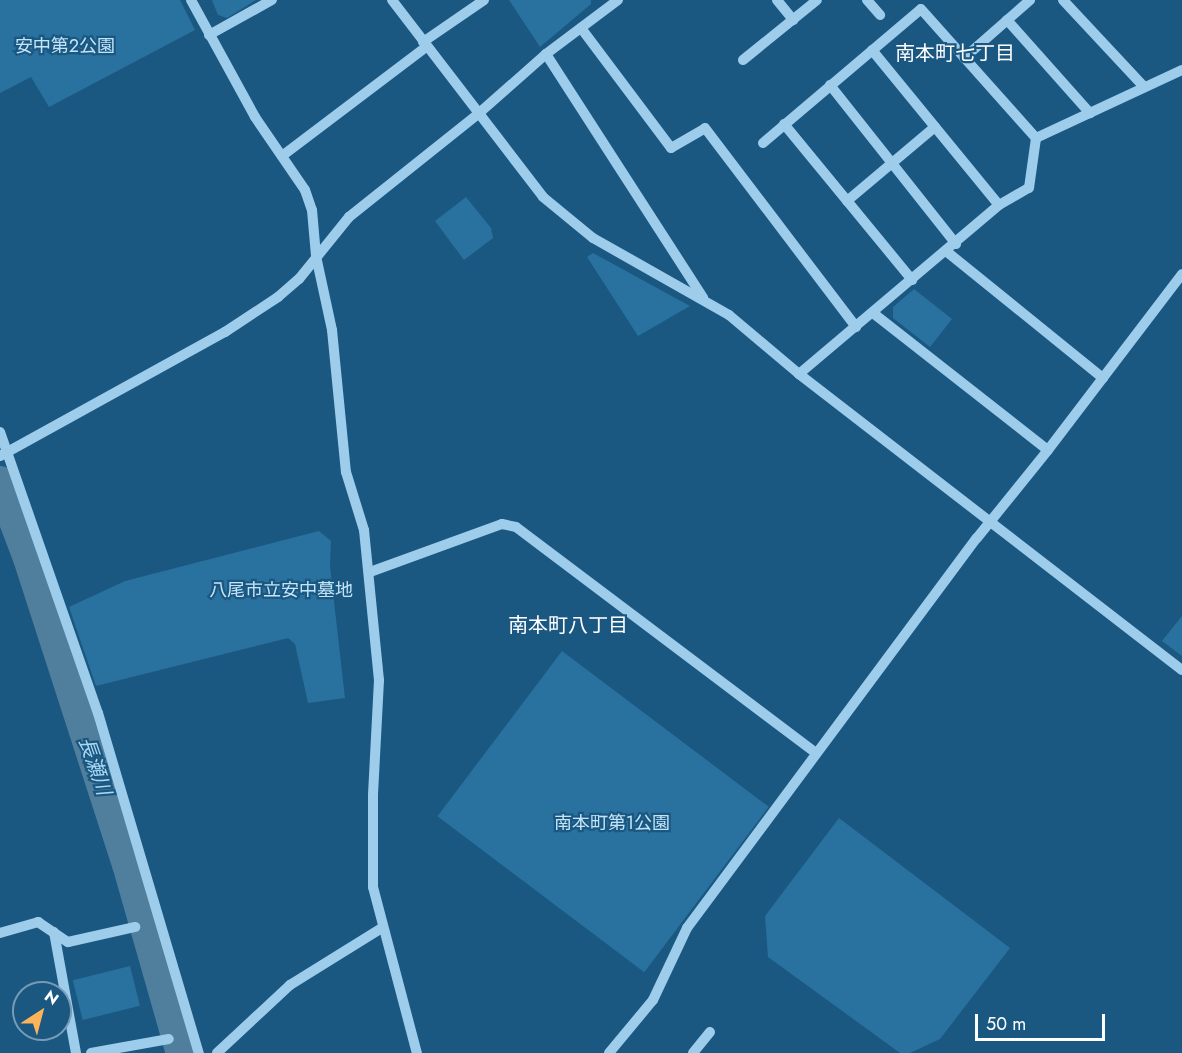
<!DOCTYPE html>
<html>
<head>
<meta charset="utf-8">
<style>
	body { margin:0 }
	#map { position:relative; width:1182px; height:1053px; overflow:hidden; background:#1a5882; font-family:Jost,"Noto Sans JP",sans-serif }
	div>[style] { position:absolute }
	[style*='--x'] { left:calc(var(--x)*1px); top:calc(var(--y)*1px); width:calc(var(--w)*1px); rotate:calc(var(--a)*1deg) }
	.green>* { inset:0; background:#29719f; transform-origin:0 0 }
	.river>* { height:32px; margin:-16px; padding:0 16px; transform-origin:16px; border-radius:16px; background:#507e9d }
	.minor>* { height:10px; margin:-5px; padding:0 5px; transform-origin:5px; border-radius:5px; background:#9ecdeb }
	span { translate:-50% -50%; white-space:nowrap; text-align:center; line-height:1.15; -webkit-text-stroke:4.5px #1a5882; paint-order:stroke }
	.park-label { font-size:18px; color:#c3e4f8 }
	.neighbourhood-label { font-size:20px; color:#fff }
	.water-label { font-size:20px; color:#a9d7f3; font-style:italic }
	.north { position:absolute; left:12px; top:981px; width:60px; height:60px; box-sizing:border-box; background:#1a5882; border:2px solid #769bb4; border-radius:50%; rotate:36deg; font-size:16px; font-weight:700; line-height:24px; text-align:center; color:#fff }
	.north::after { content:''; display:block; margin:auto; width:21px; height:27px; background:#feb359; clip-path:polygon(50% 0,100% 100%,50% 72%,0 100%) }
	.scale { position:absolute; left:975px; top:1014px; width:130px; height:27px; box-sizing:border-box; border:3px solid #fff; border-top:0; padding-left:8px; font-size:18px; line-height:21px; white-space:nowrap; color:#fff; -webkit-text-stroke:4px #1a5882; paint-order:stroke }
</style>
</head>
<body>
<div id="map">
	<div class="green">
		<div style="clip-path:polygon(0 0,180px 0,195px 30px,49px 107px,31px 77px,0 93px)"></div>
		<div style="clip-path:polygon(212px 0,256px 0,227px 18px,218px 15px)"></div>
		<div style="clip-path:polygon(509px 0,591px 0,591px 4px,540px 47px)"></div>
		<div style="clip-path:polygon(466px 197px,491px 228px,493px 238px,464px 260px,435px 221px)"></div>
		<div style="clip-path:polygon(593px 253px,690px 306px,638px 336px,587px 257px)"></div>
		<div style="clip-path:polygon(914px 289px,952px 319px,930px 347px,893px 318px,893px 307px)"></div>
		<div style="clip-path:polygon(319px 531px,331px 541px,330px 566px,345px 698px,308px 703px,295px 644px,288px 638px,96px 686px,69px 607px,125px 581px)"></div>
		<div style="clip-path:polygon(1182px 616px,1182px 656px,1162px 641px)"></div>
		<div style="left:562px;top:651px;width:259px;height:207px;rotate:37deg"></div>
		<div style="clip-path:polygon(839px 818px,1010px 948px,940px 1039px,910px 1053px,900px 1053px,768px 957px,765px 916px)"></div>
		<div style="left:130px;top:966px;width:41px;height:59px;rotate:76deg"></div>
	</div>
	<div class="river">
		<div style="--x:0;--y:482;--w:81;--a:69.1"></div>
		<div style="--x:29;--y:558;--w:322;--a:72.1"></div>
		<div style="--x:128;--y:864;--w:197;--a:74.1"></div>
	</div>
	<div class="minor">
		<div style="--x:191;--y:0;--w:133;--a:61.3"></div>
		<div style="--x:255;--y:117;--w:88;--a:55.6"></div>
		<div style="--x:305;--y:190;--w:21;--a:71"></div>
		<div style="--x:312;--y:210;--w:46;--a:85"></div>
		<div style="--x:316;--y:256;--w:76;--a:77.8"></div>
		<div style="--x:332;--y:330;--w:143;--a:84.4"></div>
		<div style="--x:346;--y:472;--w:61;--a:72.8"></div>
		<div style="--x:364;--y:530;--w:151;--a:84.3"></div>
		<div style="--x:379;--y:680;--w:116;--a:93"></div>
		<div style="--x:373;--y:796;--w:91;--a:90"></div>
		<div style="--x:373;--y:887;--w:172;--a:75.2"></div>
		<div style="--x:392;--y:0;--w:248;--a:52.5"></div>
		<div style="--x:543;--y:197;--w:65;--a:39.4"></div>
		<div style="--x:593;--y:238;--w:156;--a:29.5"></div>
		<div style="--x:729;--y:315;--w:92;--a:40.1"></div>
		<div style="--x:799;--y:374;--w:484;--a:37.7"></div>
		<div style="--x:777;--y:0;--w:26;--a:51"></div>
		<div style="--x:867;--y:0;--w:20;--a:49"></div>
		<div style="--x:1063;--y:0;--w:119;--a:47"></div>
		<div style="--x:1007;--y:20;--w:125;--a:48.3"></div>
		<div style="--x:581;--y:28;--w:150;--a:53.1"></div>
		<div style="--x:671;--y:148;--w:39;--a:-30"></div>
		<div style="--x:705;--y:128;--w:250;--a:52.8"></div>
		<div style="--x:209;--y:35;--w:72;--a:-29.1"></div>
		<div style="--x:423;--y:42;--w:74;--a:-34.5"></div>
		<div style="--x:872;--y:50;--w:200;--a:50.7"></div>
		<div style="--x:546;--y:54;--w:290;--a:57.2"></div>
		<div style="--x:964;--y:58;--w:88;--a:-41.3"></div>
		<div style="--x:743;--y:60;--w:95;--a:-39"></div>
		<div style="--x:830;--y:85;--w:203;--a:51.6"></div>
		<div style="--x:784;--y:124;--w:202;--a:50.6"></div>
		<div style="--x:763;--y:143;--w:207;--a:-40.3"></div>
		<div style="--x:921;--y:9;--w:173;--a:48.3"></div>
		<div style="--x:282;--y:156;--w:181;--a:-37.1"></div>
		<div style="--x:847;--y:201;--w:115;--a:-40.1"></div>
		<div style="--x:946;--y:251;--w:202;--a:39"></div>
		<div style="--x:873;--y:313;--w:222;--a:38.1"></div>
		<div style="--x:799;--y:374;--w:262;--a:-40.2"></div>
		<div style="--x:999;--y:205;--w:34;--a:-30"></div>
		<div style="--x:1029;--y:188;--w:50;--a:-82"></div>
		<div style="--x:1036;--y:138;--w:161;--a:-25"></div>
		<div style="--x:0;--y:432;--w:298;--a:70.8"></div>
		<div style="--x:98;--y:713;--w:355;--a:73.5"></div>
		<div style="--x:0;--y:456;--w:257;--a:-28.9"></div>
		<div style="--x:225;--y:332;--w:64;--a:-33.4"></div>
		<div style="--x:278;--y:297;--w:28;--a:-41"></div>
		<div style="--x:299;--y:279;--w:80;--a:-51.1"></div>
		<div style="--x:349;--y:217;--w:165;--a:-38.6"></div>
		<div style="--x:478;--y:114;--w:91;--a:-41.4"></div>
		<div style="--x:546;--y:54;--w:90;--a:-36.9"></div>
		<div style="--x:370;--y:572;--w:140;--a:-20"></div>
		<div style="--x:502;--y:524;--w:14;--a:12"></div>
		<div style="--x:516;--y:527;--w:376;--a:37"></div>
		<div style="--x:54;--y:932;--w:123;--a:79.7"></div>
		<div style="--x:0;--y:933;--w:40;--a:-16"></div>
		<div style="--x:38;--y:922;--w:36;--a:34"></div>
		<div style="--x:68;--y:942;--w:69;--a:-12.6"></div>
		<div style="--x:91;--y:1053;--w:79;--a:-10.2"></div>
		<div style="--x:217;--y:1053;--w:100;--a:-43"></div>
		<div style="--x:290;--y:985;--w:108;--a:-31.8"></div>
		<div style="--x:609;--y:1053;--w:69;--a:-50.3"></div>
		<div style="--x:653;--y:1000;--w:80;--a:-64.7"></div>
		<div style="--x:687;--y:928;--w:486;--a:-53.4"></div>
		<div style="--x:977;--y:538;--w:113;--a:-51.1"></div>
		<div style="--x:1048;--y:450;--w:221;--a:-52.7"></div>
		<div style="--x:693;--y:1053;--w:27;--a:-51"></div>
	</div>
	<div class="park-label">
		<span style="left:65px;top:46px">安中第2公園</span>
		<span style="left:281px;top:590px">八尾市立安中墓地</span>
		<span style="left:612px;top:823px">南本町第1公園</span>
	</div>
	<div class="neighbourhood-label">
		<span style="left:955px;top:53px">南本町七丁目</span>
		<span style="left:568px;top:625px">南本町八丁目</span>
	</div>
	<div class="water-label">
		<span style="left:95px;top:766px;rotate:71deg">長瀬川</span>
	</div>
	<div class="north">N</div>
	<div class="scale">50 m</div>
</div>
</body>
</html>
